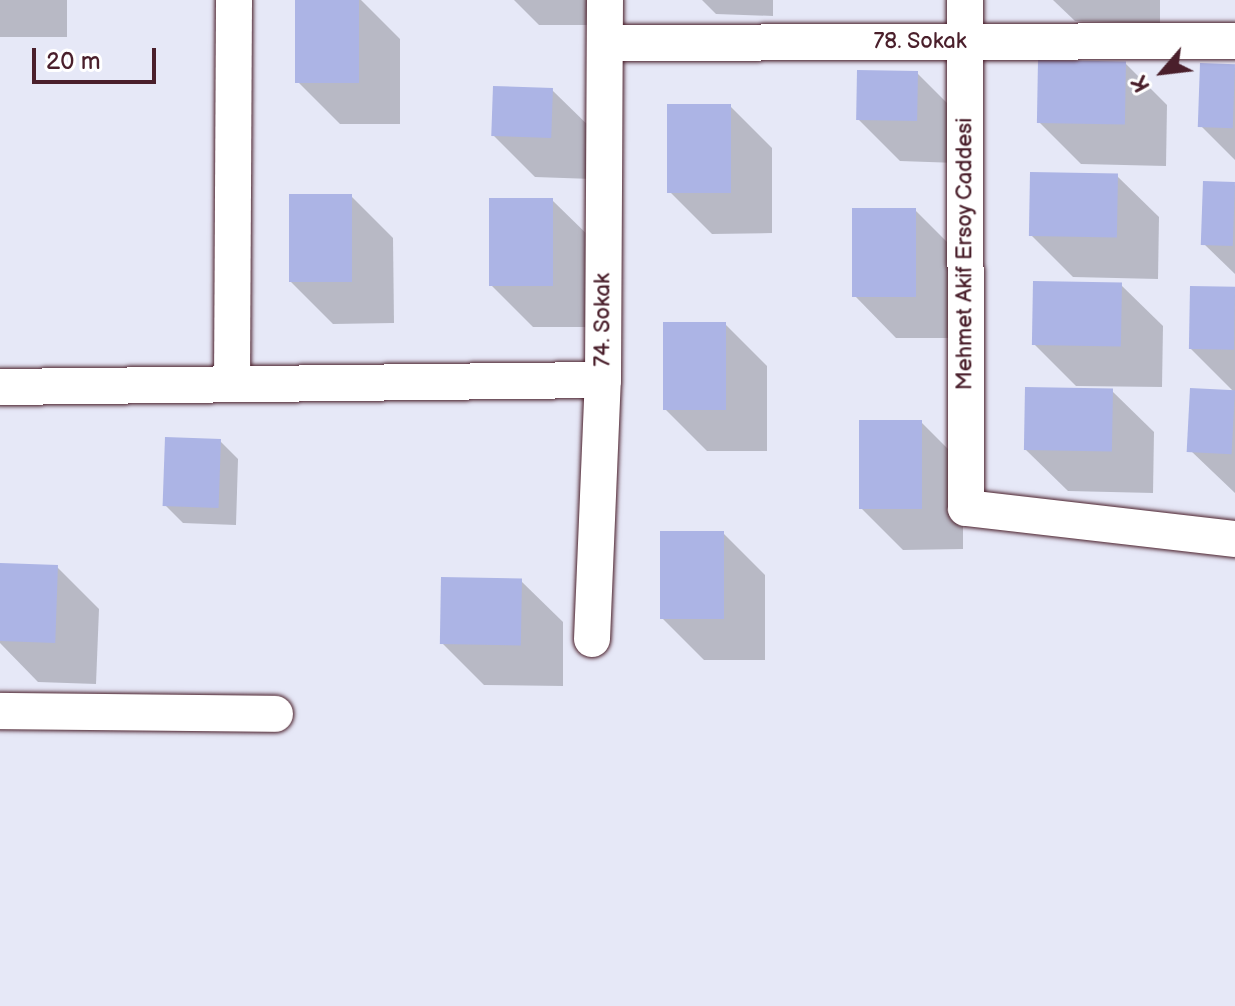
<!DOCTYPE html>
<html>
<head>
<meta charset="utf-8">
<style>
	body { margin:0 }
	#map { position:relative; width:1235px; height:1006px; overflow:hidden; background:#e6e8f7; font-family:"Balsamiq Sans",sans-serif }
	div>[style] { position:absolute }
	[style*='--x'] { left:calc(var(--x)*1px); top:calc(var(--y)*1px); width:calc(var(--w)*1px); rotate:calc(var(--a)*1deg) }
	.shadow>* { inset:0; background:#0003; transform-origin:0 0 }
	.building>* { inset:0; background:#acb4e5; transform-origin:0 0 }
	.roads { filter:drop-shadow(0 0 2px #4a1f2b) drop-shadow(0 0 2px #4a1f2b) }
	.street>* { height:36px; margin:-18px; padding:0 18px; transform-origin:18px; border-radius:18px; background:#fff }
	span { translate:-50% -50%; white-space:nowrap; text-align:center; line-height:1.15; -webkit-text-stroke:8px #fff; paint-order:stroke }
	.street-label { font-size:22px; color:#4a1f2b }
	.north { position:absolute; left:1123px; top:32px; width:80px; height:80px; -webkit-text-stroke:6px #fff; paint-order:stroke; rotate:242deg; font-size:22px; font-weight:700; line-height:32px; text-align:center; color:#4a1f2b }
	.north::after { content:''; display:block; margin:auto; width:28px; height:36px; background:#4a1f2b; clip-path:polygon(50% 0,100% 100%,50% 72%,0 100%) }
	.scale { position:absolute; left:32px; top:48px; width:124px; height:36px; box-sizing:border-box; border:4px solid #4a1f2b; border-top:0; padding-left:10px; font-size:24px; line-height:28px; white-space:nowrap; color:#4a1f2b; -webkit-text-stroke:6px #fff; paint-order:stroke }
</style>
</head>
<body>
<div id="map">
	<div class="shadow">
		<div style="left:0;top:0;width:67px;height:37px"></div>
		<div style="clip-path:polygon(297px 0,361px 0,400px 39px,400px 124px,340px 124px,298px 82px)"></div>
		<div style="clip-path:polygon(514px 0,599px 0,599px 25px,539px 25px)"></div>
		<div style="clip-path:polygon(702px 0,773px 0,773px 16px,716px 14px)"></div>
		<div style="clip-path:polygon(1053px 0,1160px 0,1160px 23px,1075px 21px)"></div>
		<div style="clip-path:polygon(1125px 63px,1167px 105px,1166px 166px,1081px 164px,1039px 122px)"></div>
		<div style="clip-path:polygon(1235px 66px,1235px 160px,1201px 126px)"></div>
		<div style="clip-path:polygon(917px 73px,959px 115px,957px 163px,900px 161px,858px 119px)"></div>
		<div style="clip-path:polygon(552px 90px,594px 131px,592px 179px,535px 177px,493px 135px)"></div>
		<div style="clip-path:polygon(730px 106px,772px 148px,772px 233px,712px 234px,670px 192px)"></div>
		<div style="clip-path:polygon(1117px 176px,1159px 217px,1158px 279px,1073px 277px,1031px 235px)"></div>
		<div style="clip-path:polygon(1235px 184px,1235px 274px,1204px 244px)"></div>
		<div style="clip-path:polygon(351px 196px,393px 238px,394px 323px,333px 324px,291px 282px)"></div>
		<div style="clip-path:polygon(552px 200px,594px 241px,594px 327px,533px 327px,491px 285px)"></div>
		<div style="clip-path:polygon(915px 210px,957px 252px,957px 338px,896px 338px,855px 296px)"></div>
		<div style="clip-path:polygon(1121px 285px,1163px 326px,1162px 387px,1076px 386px,1034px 344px)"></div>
		<div style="clip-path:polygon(1235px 288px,1235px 493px,1191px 451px,1234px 392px,1191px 349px)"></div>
		<div style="clip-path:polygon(725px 324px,767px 366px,767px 451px,707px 451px,665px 409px)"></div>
		<div style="clip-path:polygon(1112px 391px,1154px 432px,1153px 493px,1068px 491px,1026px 450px)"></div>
		<div style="clip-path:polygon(921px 422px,963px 464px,963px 549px,903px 550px,861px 508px)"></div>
		<div style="clip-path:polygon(220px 441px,238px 459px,236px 525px,183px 523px,165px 505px)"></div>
		<div style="clip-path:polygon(723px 533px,765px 575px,765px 660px,704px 660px,663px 619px)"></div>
		<div style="clip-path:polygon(0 565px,57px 567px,99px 609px,96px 684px,38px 682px,0 643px)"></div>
		<div style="clip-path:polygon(521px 581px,563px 622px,563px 686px,484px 685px,442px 643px)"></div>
	</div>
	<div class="building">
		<div style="left:295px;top:0;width:64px;height:83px"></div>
		<div style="left:1038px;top:60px;width:88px;height:63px;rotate:1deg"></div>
		<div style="left:1200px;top:63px;width:35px;height:64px;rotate:2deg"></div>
		<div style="left:857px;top:70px;width:61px;height:50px;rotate:1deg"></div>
		<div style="left:493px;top:86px;width:60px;height:50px;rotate:2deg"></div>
		<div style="left:667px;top:104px;width:64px;height:89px"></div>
		<div style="left:1030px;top:172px;width:88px;height:64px;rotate:1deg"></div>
		<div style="left:1203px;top:181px;width:32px;height:64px;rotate:2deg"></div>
		<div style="left:289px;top:194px;width:63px;height:88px"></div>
		<div style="left:489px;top:198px;width:64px;height:88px"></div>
		<div style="left:916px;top:208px;width:89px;height:64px;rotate:90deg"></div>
		<div style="left:1033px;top:281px;width:89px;height:64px;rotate:1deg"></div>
		<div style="left:1190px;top:286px;width:45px;height:63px;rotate:1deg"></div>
		<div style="left:663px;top:322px;width:63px;height:88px"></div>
		<div style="left:1025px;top:387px;width:88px;height:63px;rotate:1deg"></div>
		<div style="left:1190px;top:388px;width:45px;height:64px;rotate:3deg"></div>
		<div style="left:859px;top:420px;width:63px;height:89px"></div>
		<div style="left:165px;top:437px;width:56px;height:69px;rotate:2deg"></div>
		<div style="left:660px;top:531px;width:64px;height:88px"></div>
		<div style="left:0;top:563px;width:58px;height:78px;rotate:2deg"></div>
		<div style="left:441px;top:577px;width:81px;height:67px;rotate:1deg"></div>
	</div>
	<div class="roads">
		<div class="street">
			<div style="--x:965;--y:0;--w:508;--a:89.89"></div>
			<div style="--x:966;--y:508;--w:271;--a:6.6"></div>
			<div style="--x:605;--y:43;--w:630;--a:-0.18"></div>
			<div style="--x:232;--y:384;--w:384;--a:-89.7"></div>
			<div style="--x:0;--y:387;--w:603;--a:-0.67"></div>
			<div style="--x:592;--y:639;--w:259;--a:-87.6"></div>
			<div style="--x:603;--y:380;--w:380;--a:-89.7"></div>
			<div style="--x:0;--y:711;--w:275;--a:0.6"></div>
		</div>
	</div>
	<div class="street-label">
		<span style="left:920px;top:42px">78. Sokak</span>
		<span style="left:965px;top:254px;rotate:-90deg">Mehmet Akif Ersoy Caddesi</span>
		<span style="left:603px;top:320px;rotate:-90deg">74. Sokak</span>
	</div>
	<div class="north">K</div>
	<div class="scale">20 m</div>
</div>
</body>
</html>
